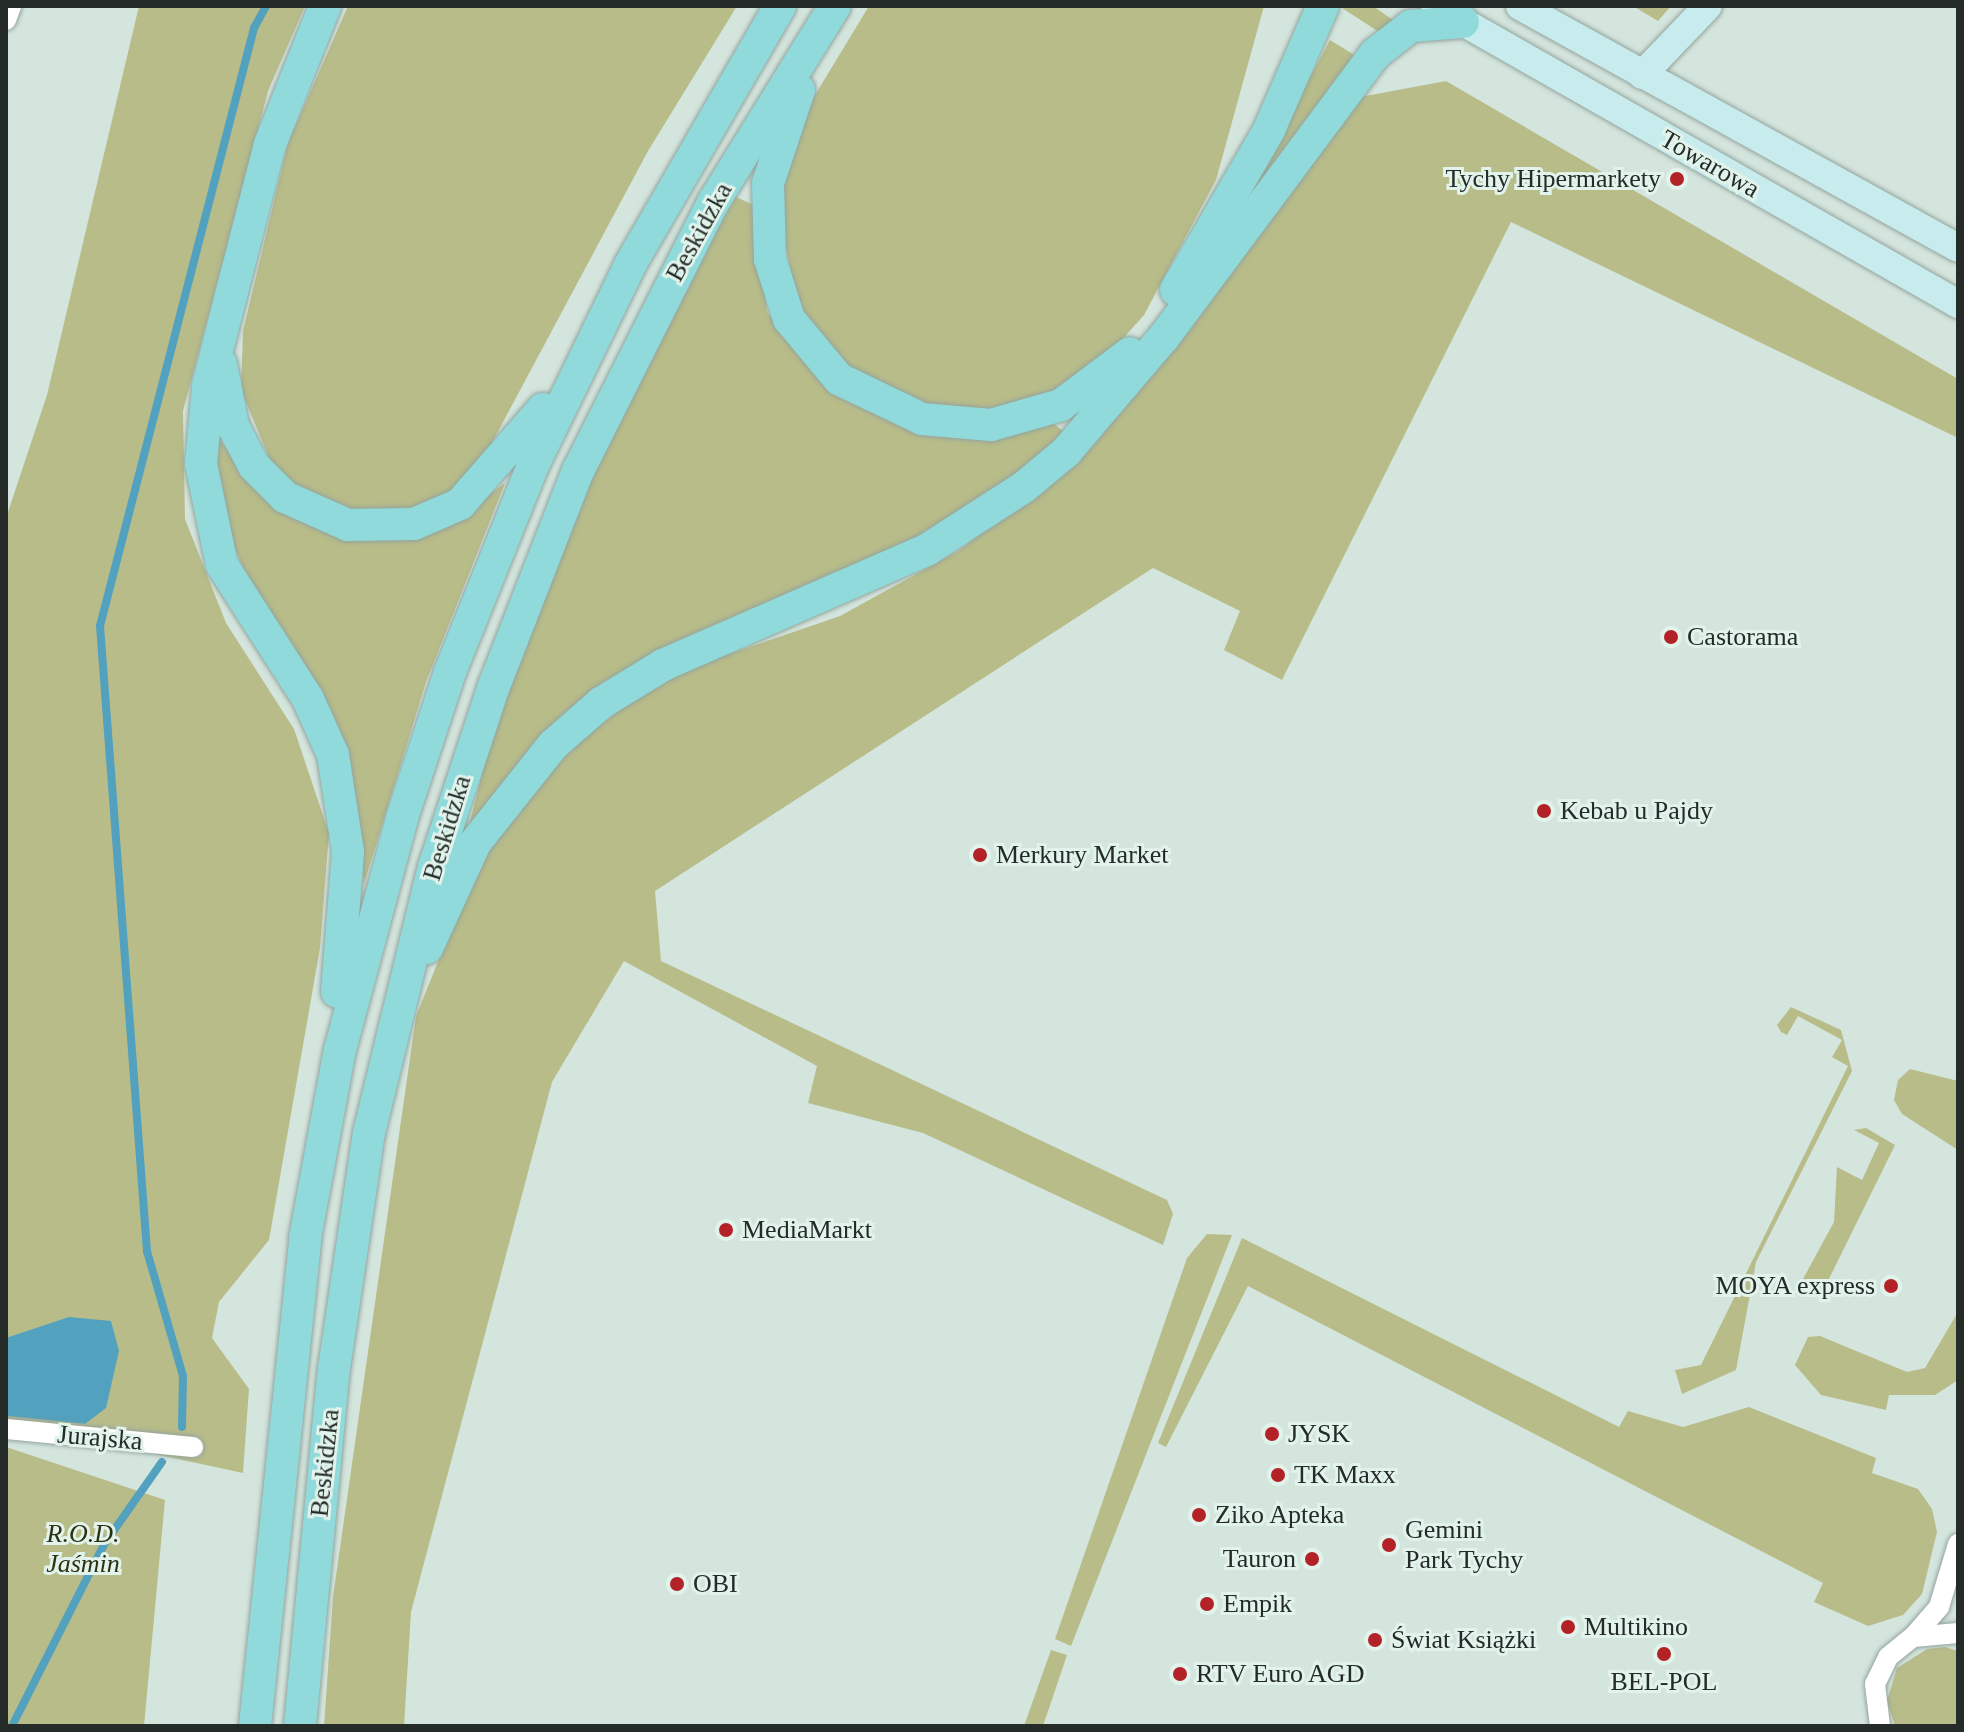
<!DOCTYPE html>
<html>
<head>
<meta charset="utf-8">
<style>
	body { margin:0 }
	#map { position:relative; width:1964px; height:1732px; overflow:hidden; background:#d4e5de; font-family:"Times New Roman",serif }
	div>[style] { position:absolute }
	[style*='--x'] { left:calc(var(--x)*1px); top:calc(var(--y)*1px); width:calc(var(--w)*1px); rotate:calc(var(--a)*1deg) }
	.green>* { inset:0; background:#b8bc89 }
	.water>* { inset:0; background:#52a1be }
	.stream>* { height:8px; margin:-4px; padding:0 4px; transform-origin:4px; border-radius:4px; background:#52a1be }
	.roads { filter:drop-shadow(0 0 2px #93a49d) drop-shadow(0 0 2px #93a49d) }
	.street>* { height:20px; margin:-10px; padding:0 10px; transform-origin:10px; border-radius:10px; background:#fff }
	.secondary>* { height:28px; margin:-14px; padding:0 14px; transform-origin:14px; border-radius:14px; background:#c8eced }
	.primary>* { height:32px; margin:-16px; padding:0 16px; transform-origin:16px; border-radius:16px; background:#90dadb }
	.dots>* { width:22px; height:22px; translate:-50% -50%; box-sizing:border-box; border:4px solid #e1f3eb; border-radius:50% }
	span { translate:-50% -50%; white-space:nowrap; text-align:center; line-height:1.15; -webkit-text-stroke:6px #e1f3eb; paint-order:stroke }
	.street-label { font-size:26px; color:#242b28 }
	.poi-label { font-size:26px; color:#242b28 }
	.right { translate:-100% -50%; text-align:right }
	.left { translate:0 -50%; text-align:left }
	.park-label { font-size:26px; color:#2e3012; font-style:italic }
	.frame { position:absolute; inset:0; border:8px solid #242b28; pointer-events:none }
</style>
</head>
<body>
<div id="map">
	<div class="green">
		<div style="clip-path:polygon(139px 6px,305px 6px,268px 91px,183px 411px,185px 519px,226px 623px,294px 729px,329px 833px,320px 948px,269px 1240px,219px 1302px,212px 1338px,249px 1389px,243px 1473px,6px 1422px,6px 518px,47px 395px)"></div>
		<div style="clip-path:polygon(348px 6px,737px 6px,648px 151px,480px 465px,454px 492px,421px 508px,376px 517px,306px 496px,275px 472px,241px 390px,243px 331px,288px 143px)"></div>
		<div style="clip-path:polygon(869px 6px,1264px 6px,1216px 180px,1144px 315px,1087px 379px,1019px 411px,929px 410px,839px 361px,797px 302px,779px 211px,789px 159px,812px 100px)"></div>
		<div style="clip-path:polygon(1339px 6px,1373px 6px,1397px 23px,1379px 32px)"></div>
		<div style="clip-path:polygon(1633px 6px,1671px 6px,1658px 21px)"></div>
		<div style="clip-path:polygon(1330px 40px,1356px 56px,1256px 195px,1243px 202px)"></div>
		<div style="clip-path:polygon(1446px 81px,1958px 379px,1958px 438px,1511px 222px,1282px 680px,1224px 650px,1240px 611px,1153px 568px,655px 891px,661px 961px,1167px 1200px,1173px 1214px,1163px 1245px,923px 1133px,808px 1103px,817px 1066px,624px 961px,552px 1082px,411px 1612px,404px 1726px,324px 1726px,333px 1597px,416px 1016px,482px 853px,573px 747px,627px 704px,694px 666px,840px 616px,958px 551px,1078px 459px,1360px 97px)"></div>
		<div style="clip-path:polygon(736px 197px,754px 205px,767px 312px,831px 394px,916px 433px,983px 439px,1054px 424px,1067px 434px,969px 510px,534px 743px,469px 826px,493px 729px,585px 493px,673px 306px)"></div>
		<div style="clip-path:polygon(215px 435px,278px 510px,336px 536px,486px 497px,505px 483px,426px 682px,364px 884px,360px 843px,221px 516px)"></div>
		<div style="clip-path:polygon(1791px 1007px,1841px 1030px,1852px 1071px,1756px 1262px,1736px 1370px,1682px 1394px,1675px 1370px,1701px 1365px,1848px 1066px,1832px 1057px,1842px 1040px,1798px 1016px,1787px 1035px,1781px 1032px,1777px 1025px)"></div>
		<div style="clip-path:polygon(1910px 1069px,1958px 1081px,1958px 1150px,1902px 1114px,1894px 1100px,1898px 1080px)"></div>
		<div style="clip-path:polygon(1866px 1128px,1895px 1145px,1824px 1289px,1809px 1294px,1803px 1279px,1834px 1222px,1837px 1167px,1862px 1180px,1879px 1143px,1854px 1130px)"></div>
		<div style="clip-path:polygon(1207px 1234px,1232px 1235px,1071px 1646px,1055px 1639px,1187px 1258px)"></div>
		<div style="clip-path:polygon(1242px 1238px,1619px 1427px,1628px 1411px,1683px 1427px,1749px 1407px,1876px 1458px,1872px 1473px,1918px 1489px,1932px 1509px,1937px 1532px,1922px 1594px,1903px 1615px,1868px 1626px,1814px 1602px,1823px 1583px,1248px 1286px,1166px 1447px,1158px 1443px)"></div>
		<div style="clip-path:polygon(1958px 1312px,1958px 1380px,1935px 1395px,1889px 1395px,1886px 1410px,1821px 1395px,1795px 1365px,1808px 1337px,1820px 1336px,1907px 1372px,1925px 1368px)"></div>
		<div style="clip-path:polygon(6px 1447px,165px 1500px,144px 1726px,6px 1726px)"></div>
		<div style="clip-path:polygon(1945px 1647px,1958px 1651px,1958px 1726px,1895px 1726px,1887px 1701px,1897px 1668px,1927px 1649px)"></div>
		<div style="clip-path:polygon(1051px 1650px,1067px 1655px,1043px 1726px,1024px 1726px)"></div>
	</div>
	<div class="water">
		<div style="clip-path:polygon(69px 1317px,111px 1321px,119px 1351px,106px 1408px,85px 1424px,6px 1416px,6px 1338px)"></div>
	</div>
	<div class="stream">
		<div style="--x:182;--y:1427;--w:51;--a:-88.9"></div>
		<div style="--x:183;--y:1376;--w:130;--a:-106.1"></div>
		<div style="--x:147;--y:1251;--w:627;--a:-94.3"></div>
		<div style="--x:100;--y:626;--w:618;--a:-75.56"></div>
		<div style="--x:254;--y:28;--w:25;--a:-61"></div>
		<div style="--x:12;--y:1726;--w:205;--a:-63.1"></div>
		<div style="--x:105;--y:1543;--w:99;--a:-54.9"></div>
	</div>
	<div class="roads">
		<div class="street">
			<div style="--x:6;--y:20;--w:15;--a:-70"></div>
			<div style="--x:6;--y:1429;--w:188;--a:5.5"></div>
			<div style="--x:1913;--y:1637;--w:40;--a:-49"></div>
			<div style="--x:1939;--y:1607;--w:66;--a:-73.2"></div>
			<div style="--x:1880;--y:1726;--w:42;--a:-96.8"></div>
			<div style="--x:1875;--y:1684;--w:30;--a:-64"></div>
			<div style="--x:1888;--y:1657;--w:32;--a:-39"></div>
			<div style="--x:1913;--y:1637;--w:45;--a:-5.1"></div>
		</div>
		<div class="secondary">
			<div style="--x:1435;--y:6;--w:602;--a:29.67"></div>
			<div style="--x:1520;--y:6;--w:500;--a:28.92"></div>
			<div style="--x:1642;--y:75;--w:95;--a:-46.3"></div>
		</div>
		<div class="primary">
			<div style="--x:325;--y:6;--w:149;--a:111.7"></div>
			<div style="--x:270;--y:144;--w:250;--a:104.4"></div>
			<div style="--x:208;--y:386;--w:78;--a:95.1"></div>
			<div style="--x:201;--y:464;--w:103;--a:78.3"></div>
			<div style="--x:222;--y:565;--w:159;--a:57.3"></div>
			<div style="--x:308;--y:699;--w:61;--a:65.9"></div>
			<div style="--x:333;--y:755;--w:98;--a:81.2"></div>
			<div style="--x:348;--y:852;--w:140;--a:94.5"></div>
			<div style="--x:799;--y:90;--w:98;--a:108.4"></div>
			<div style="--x:768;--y:183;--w:76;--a:88.5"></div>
			<div style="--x:770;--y:259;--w:63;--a:72.4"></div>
			<div style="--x:789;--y:319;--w:78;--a:50.2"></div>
			<div style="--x:839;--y:379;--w:92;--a:25.7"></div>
			<div style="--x:922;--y:419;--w:69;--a:5"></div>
			<div style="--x:991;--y:425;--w:73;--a:-15.9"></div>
			<div style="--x:1061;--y:405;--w:86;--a:-37"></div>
			<div style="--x:1176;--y:290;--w:185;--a:-59.8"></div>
			<div style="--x:1269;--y:130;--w:135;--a:-66.5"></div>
			<div style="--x:221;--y:364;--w:63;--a:79"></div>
			<div style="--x:233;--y:426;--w:45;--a:62.3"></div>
			<div style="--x:254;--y:466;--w:44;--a:45"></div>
			<div style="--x:285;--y:497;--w:69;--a:24"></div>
			<div style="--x:348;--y:525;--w:66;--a:-0.9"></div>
			<div style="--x:414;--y:524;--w:50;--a:-23.5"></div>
			<div style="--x:460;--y:504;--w:126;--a:-48.9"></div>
			<div style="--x:427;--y:948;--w:115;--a:-65.4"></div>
			<div style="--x:475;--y:843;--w:125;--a:-51.5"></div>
			<div style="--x:553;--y:745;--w:64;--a:-41.2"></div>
			<div style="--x:601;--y:703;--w:73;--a:-31.5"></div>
			<div style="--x:663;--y:665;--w:289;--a:-23.6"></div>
			<div style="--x:928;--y:549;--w:114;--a:-32.9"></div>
			<div style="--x:1024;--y:487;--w:55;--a:-39.8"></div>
			<div style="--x:1066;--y:452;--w:151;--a:-49.6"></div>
			<div style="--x:1164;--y:337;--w:353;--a:-53.3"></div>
			<div style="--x:1375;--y:54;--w:46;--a:-37.9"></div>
			<div style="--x:1411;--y:26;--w:52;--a:-4.4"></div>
			<div style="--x:255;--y:1726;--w:491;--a:-84.1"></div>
			<div style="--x:305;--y:1238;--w:191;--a:-79.5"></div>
			<div style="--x:340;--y:1050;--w:240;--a:-75"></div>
			<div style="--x:402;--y:818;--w:154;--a:-71.8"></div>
			<div style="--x:450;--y:672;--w:227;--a:-68.1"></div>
			<div style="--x:535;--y:461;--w:218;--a:-64.1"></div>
			<div style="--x:630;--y:265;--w:299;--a:-59.9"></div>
			<div style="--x:300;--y:1726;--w:359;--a:-84.6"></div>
			<div style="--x:334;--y:1369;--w:239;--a:-81.6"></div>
			<div style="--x:369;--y:1133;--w:274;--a:-76.3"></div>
			<div style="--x:434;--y:867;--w:191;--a:-71.7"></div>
			<div style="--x:494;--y:686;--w:231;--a:-68.7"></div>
			<div style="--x:578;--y:471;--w:302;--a:-63.3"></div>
			<div style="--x:714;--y:201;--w:229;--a:-58.2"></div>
		</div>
	</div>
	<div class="dots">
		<div style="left:1677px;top:179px;background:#b32226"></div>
		<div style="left:1671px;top:637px;background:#b32226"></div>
		<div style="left:1544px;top:811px;background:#b32226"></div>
		<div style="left:980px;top:855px;background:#b32226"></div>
		<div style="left:726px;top:1230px;background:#b32226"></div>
		<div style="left:1891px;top:1286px;background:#b32226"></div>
		<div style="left:1272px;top:1434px;background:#b32226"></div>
		<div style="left:1278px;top:1475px;background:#b32226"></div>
		<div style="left:1199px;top:1515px;background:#b32226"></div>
		<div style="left:1389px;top:1545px;background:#b32226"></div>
		<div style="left:1312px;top:1559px;background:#b32226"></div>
		<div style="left:677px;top:1584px;background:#b32226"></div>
		<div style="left:1207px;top:1604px;background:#b32226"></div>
		<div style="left:1568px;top:1627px;background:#b32226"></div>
		<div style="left:1375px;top:1640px;background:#b32226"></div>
		<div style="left:1664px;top:1654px;background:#b32226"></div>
		<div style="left:1180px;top:1674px;background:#b32226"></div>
	</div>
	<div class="street-label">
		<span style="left:1710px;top:164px;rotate:30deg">Towarowa</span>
		<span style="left:699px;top:232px;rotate:-61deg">Beskidzka</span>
		<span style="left:447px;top:828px;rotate:-73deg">Beskidzka</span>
		<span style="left:100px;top:1438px;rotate:5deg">Jurajska</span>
		<span style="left:325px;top:1463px;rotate:-84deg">Beskidzka</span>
	</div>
	<div class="poi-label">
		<span class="right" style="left:1661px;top:179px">Tychy Hipermarkety</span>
		<span class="left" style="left:1687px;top:637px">Castorama</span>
		<span class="left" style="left:1560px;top:811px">Kebab u Pajdy</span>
		<span class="left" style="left:996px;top:855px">Merkury Market</span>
		<span class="left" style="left:742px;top:1230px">MediaMarkt</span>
		<span class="right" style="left:1875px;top:1286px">MOYA express</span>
		<span class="left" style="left:1288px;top:1434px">JYSK</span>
		<span class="left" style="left:1294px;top:1475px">TK Maxx</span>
		<span class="left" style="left:1215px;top:1515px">Ziko Apteka</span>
		<span class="left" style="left:1405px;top:1545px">Gemini<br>Park Tychy</span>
		<span class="right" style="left:1296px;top:1559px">Tauron</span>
		<span class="left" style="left:693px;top:1584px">OBI</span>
		<span class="left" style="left:1223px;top:1604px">Empik</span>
		<span class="left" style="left:1584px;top:1627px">Multikino</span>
		<span class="left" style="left:1391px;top:1640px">Świat Książki</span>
		<span class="left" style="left:1196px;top:1674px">RTV Euro AGD</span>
		<span style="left:1664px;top:1682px">BEL-POL</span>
	</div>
	<div class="park-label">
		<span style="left:83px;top:1549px">R.O.D.<br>Jaśmin</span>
	</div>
	<div class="frame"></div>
</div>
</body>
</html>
